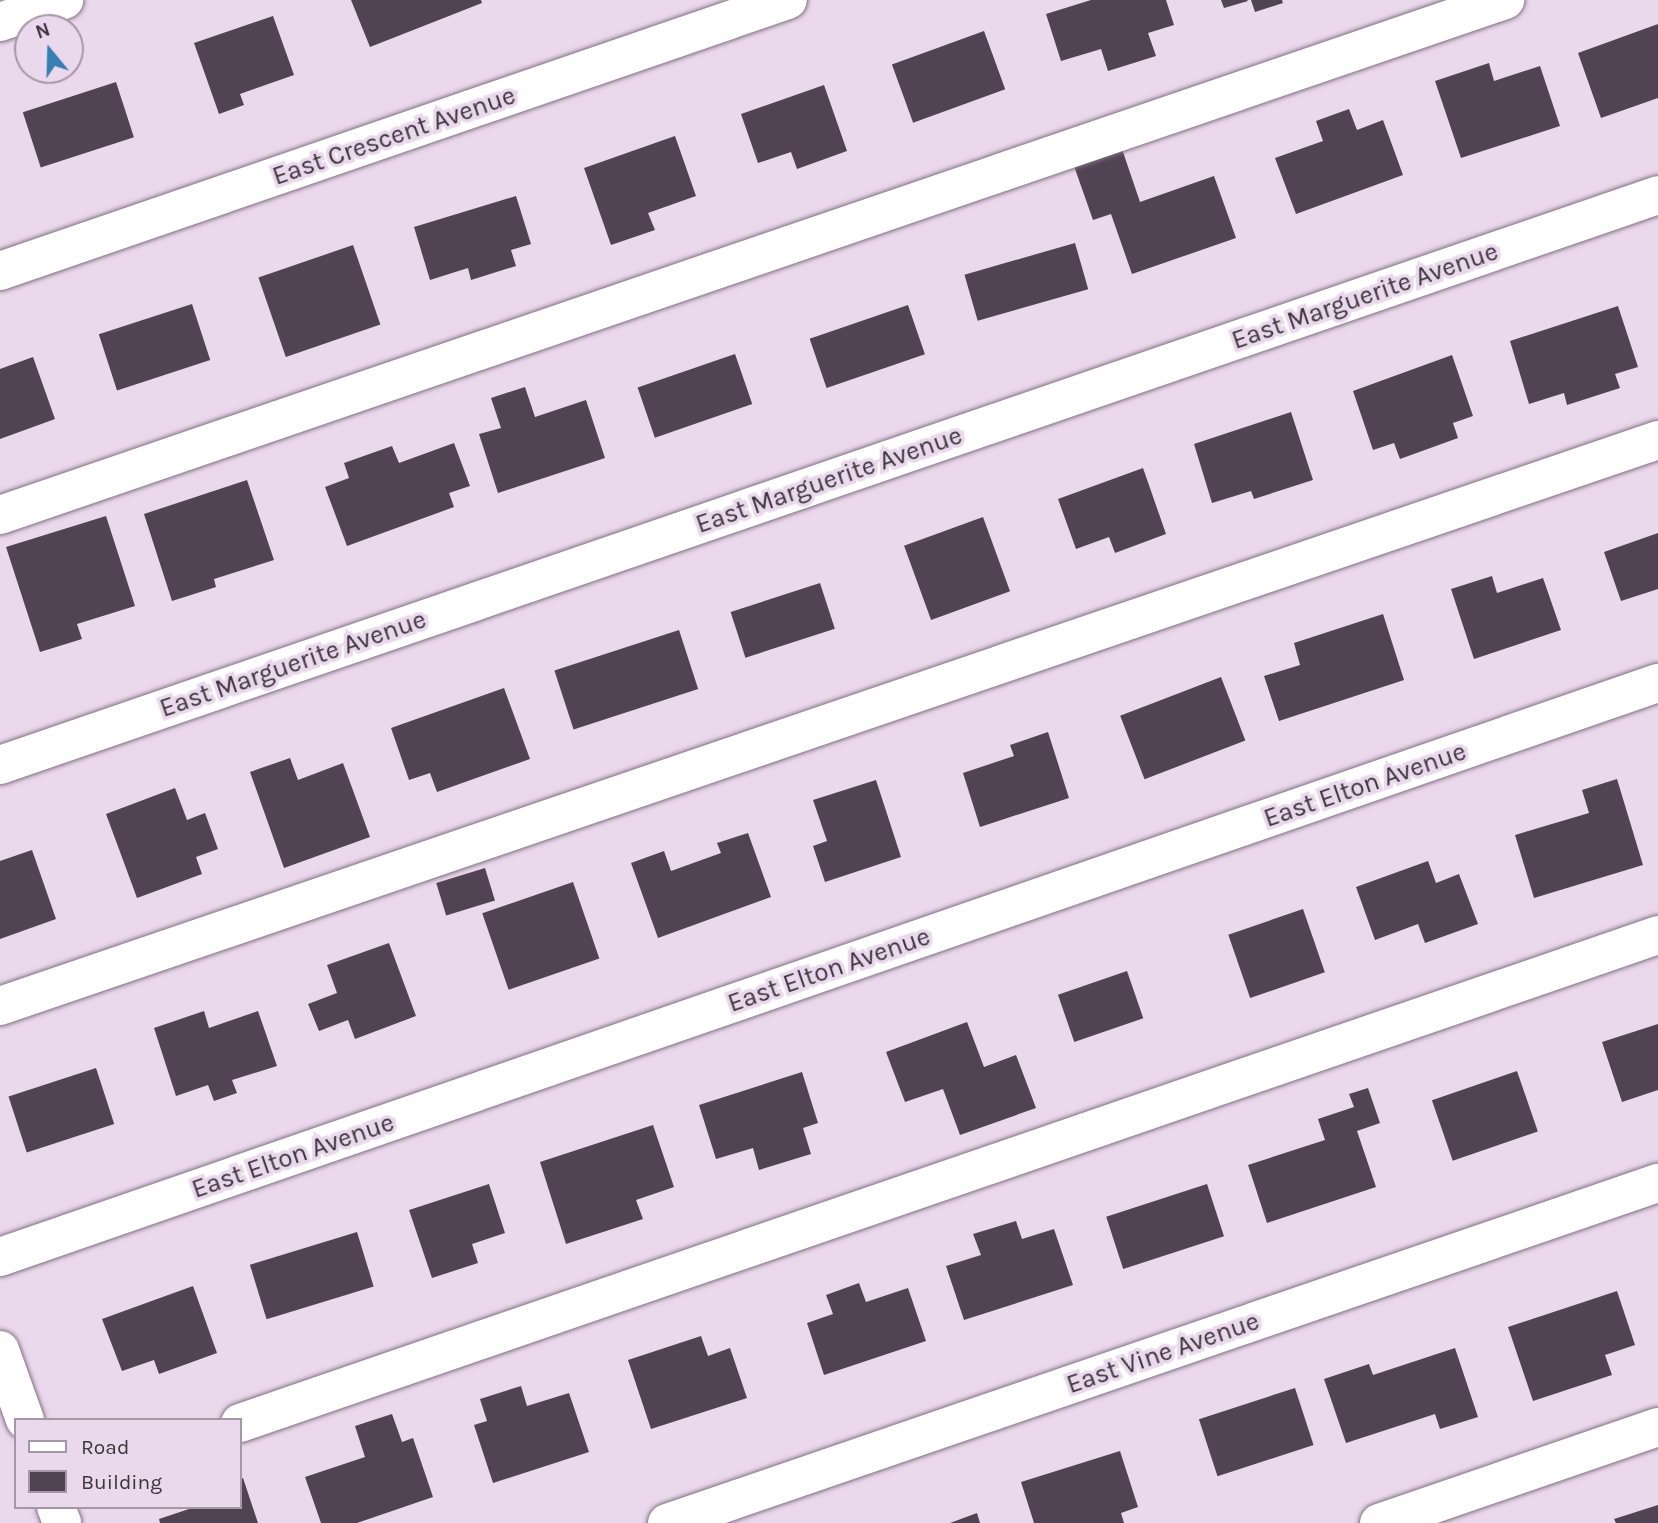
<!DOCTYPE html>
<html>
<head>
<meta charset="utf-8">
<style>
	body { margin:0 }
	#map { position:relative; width:1658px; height:1523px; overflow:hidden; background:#ead8ec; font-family:Karla,sans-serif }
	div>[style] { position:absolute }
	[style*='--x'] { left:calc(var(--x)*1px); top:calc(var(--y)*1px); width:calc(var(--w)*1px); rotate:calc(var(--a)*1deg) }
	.building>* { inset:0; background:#524354; transform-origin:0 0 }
	.roads { filter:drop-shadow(0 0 2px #817183) drop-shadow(0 0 2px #817183) }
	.minor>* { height:38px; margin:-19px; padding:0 19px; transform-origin:19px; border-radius:19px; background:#fff }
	span { translate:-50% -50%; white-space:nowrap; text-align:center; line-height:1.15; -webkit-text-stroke:7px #ead8ec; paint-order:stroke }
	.street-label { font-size:26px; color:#3d353d }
	.legend { position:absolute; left:14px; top:1418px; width:228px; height:91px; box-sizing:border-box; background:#ead8ec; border:2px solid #a597a6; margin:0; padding:9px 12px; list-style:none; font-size:21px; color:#3d353d }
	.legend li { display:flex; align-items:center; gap:14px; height:35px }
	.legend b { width:35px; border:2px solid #a597a6 }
	.north { position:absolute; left:14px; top:14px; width:70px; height:70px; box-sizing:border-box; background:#ead8ec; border:2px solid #a597a6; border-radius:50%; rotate:341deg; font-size:19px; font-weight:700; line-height:28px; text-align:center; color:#3d353d }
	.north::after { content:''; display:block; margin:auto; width:24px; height:32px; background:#367fb3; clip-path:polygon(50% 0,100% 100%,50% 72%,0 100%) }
</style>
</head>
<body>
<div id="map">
	<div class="building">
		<div style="clip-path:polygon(351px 0,481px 0,482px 3px,370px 47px)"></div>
		<div style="clip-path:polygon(1091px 0,1166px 0,1174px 25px,1148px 33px,1156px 56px,1108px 71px,1101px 49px,1061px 61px,1046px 14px)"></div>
		<div style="clip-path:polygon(1221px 0,1247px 0,1248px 1px,1224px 8px)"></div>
		<div style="clip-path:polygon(1251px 0,1282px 0,1283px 3px,1255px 12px)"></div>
		<div style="clip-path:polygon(273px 16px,294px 75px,240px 94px,244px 105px,219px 114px,194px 43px)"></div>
		<div style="clip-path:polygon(1658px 24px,1658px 98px,1601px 118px,1578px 53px)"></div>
		<div style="left:984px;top:31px;width:62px;height:98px;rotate:70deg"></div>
		<div style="clip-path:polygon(1489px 63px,1494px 81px,1540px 66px,1560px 126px,1461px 158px,1435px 81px)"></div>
		<div style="left:116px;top:82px;width:58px;height:98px;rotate:72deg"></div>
		<div style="clip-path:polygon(824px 85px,847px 151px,797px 169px,791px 152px,758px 163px,741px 114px)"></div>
		<div style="clip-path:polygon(1349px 109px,1357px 130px,1383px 120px,1403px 175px,1296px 214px,1275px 158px,1323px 141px,1316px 121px)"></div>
		<div style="clip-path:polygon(675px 136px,696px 196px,648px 213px,655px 230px,611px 245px,584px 168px)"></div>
		<div style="clip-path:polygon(1122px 149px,1140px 202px,1214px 176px,1236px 238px,1132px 274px,1111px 214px,1093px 220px,1074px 166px)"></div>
		<div style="clip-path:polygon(516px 196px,531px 244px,511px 250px,516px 266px,471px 280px,468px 268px,430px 280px,414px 227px)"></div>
		<div style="left:1075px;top:243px;width:48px;height:115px;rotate:74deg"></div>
		<div style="left:353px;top:245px;width:84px;height:100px;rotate:71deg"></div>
		<div style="left:192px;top:304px;width:59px;height:98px;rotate:72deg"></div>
		<div style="left:908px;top:305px;width:52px;height:104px;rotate:71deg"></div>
		<div style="clip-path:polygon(1618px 306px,1638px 367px,1615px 374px,1620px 388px,1567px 405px,1564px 393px,1529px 404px,1510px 341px)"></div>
		<div style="left:735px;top:354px;width:53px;height:103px;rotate:71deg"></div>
		<div style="clip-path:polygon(1452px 355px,1473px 416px,1453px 423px,1458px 438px,1400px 459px,1394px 443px,1373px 450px,1353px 391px)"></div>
		<div style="clip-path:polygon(33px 357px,55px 419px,0 439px,0 369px)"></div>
		<div style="clip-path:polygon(525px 387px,535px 417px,586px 400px,605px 458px,498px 493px,479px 434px,501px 428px,491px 398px)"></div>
		<div style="clip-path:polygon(1291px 412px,1313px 480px,1254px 499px,1251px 491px,1212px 503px,1194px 444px)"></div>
		<div style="clip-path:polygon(454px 443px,470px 486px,449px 493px,454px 507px,347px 546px,325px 487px,349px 478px,344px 463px,392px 446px,399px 463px)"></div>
		<div style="clip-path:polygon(1143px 468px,1166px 534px,1115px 553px,1109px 537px,1076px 549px,1058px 499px)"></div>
		<div style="clip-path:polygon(247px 480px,274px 560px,214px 579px,216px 587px,172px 601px,144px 514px)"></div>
		<div style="clip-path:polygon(106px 516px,135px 606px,77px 624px,82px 639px,40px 652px,6px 547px)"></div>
		<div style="left:983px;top:517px;width:79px;height:84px;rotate:70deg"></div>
		<div style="clip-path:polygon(1658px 533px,1658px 589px,1621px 601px,1604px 552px)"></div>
		<div style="clip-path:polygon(1492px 576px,1497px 593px,1543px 578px,1561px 630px,1474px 659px,1451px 589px)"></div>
		<div style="left:820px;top:583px;width:48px;height:94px;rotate:72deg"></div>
		<div style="clip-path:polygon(1383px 614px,1404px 680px,1279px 721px,1264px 676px,1300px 665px,1294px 643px)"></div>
		<div style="left:679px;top:630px;width:62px;height:131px;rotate:72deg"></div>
		<div style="left:1221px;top:677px;width:68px;height:108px;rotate:69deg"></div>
		<div style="clip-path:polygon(504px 688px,530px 759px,437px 792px,430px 773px,409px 780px,391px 728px)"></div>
		<div style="clip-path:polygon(1048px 732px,1069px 798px,980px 827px,963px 773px,1014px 756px,1010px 745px)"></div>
		<div style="clip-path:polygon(290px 758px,298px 780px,343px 763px,370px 837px,284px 868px,250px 772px)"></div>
		<div style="clip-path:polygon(1617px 779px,1643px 865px,1534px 898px,1515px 835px,1589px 813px,1582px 790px)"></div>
		<div style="clip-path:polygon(876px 780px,901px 857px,825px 882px,813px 846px,827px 841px,813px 800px)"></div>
		<div style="clip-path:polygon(175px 788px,187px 820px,205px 813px,218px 849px,196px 857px,202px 874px,137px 898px,106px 814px)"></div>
		<div style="clip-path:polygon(748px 833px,771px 897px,658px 938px,631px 863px,664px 851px,671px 871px,721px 853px,717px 843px)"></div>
		<div style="clip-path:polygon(32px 850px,56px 919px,0 939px,0 861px)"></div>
		<div style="clip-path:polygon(1428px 861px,1436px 883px,1459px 874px,1478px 924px,1425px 943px,1418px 924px,1375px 940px,1356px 887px)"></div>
		<div style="left:485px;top:868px;width:34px;height:51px;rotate:73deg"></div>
		<div style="left:573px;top:882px;width:81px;height:96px;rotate:71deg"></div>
		<div style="left:1303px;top:909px;width:67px;height:79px;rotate:71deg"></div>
		<div style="clip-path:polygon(389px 943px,416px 1016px,355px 1039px,348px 1020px,319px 1031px,308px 1004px,337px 993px,327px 965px)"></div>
		<div style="left:1127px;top:971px;width:50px;height:73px;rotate:71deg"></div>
		<div style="clip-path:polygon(204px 1011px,209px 1028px,258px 1011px,277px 1066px,232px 1080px,237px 1093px,214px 1101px,208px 1085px,176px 1096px,154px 1028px)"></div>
		<div style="clip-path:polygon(967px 1022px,984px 1067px,1016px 1055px,1036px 1108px,960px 1135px,943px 1089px,905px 1102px,886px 1052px)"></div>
		<div style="clip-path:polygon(1658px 1024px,1658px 1090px,1622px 1102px,1602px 1042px)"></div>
		<div style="left:96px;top:1068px;width:59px;height:92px;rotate:72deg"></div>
		<div style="left:1517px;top:1071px;width:64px;height:90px;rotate:71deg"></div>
		<div style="clip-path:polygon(802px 1072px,818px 1123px,803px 1128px,811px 1154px,759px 1170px,753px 1148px,716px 1159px,699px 1105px)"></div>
		<div style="clip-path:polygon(1368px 1088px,1380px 1123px,1357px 1131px,1376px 1187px,1267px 1223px,1248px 1165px,1325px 1140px,1318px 1119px,1354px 1107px,1349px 1094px)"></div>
		<div style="clip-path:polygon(653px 1125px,674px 1187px,636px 1200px,643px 1219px,566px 1244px,540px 1162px)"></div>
		<div style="clip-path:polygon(489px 1184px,505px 1233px,472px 1244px,478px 1263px,432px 1278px,409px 1210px)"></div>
		<div style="left:1207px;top:1184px;width:55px;height:106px;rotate:72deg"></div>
		<div style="clip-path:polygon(1016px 1221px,1022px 1239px,1054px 1229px,1073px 1285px,964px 1320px,946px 1266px,981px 1255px,973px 1234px)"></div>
		<div style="left:357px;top:1232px;width:57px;height:112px;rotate:73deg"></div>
		<div style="clip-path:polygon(859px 1283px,866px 1302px,908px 1288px,926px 1341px,824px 1375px,807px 1323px,833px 1314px,826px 1295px)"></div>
		<div style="clip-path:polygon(193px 1286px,217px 1353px,159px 1374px,154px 1360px,122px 1371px,102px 1319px)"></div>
		<div style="clip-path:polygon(1617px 1291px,1635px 1345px,1605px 1355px,1612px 1375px,1533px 1401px,1508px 1327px)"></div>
		<div style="clip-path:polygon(701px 1336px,708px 1356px,730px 1348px,747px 1398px,651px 1429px,628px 1360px)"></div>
		<div style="clip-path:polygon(1455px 1348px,1478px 1417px,1440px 1429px,1435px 1414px,1346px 1443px,1324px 1379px,1369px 1364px,1373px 1375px)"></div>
		<div style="clip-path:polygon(521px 1386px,527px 1406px,569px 1393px,589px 1452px,493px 1483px,474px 1425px,487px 1421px,480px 1399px)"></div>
		<div style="left:1295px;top:1388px;width:60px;height:101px;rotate:72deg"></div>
		<div style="clip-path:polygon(392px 1414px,402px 1442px,413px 1438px,433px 1497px,357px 1523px,321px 1523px,305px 1477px,365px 1457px,355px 1426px)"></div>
		<div style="clip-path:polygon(1120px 1451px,1138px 1507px,1121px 1513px,1124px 1523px,1034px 1523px,1021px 1482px)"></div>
		<div style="clip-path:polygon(243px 1478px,258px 1523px,160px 1523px,159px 1519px,195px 1507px,240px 1507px,240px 1480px)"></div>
		<div style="clip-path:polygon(1658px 1505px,1658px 1523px,1616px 1523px,1614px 1519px)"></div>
		<div style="clip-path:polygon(977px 1513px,980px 1523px,950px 1523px)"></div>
	</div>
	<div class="roads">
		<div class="minor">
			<div style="--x:0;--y:22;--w:68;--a:-19"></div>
			<div style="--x:0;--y:271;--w:833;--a:-18.98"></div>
			<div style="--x:0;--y:515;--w:1591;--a:-18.89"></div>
			<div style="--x:0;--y:765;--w:1753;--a:-18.97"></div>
			<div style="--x:0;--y:1006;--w:1752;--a:-18.85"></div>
			<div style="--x:0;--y:1257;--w:1755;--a:-19.1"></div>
			<div style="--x:0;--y:1350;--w:74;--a:70.3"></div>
			<div style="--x:240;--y:1423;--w:1500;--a:-18.99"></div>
			<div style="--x:56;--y:1507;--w:17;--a:69"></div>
			<div style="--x:667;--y:1523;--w:1048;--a:-18.94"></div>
			<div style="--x:1379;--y:1523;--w:295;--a:-19"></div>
		</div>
	</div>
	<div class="street-label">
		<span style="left:394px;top:136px;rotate:-19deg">East Crescent Avenue</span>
		<span style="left:1365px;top:296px;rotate:-19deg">East Marguerite Avenue</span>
		<span style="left:829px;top:480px;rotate:-19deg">East Marguerite Avenue</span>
		<span style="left:293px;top:664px;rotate:-19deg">East Marguerite Avenue</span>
		<span style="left:1365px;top:785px;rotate:-19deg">East Elton Avenue</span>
		<span style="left:829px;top:970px;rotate:-19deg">East Elton Avenue</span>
		<span style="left:293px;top:1156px;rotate:-19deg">East Elton Avenue</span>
		<span style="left:1163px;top:1353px;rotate:-19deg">East Vine Avenue</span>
	</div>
	<ul class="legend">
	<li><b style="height:9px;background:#fff"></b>Road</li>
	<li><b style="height:19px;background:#524354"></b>Building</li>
	</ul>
	<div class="north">N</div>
</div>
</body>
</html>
